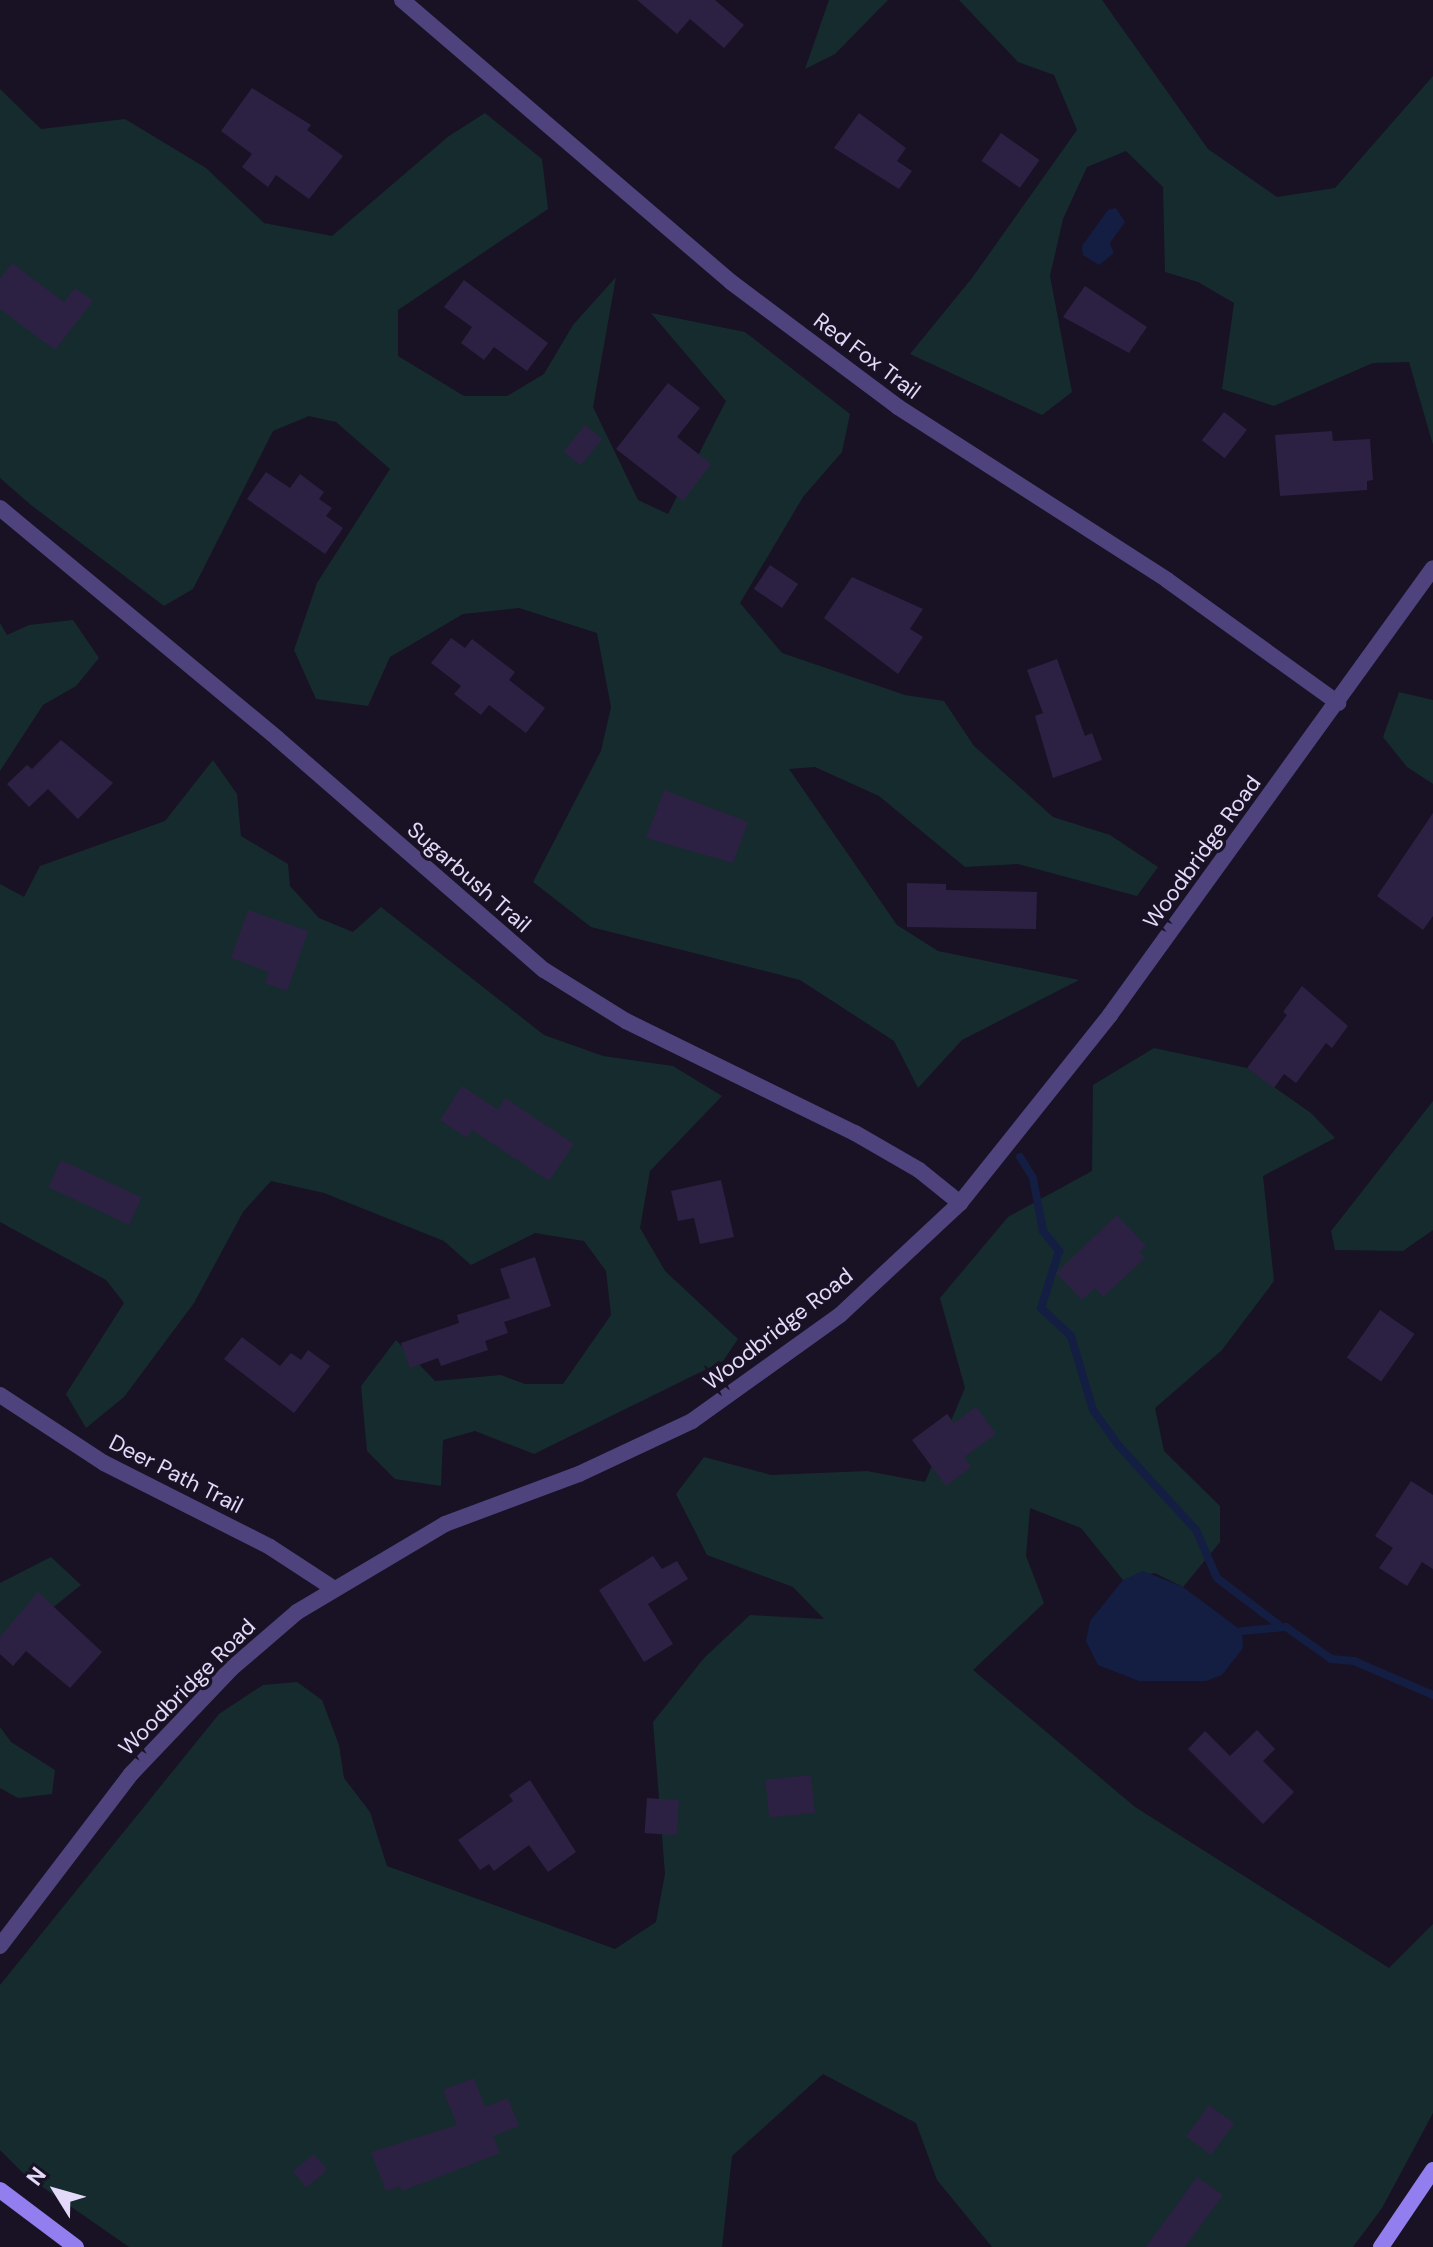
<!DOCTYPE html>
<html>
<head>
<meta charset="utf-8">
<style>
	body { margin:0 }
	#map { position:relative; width:1433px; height:2247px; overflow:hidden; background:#181224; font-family:"DM Sans",sans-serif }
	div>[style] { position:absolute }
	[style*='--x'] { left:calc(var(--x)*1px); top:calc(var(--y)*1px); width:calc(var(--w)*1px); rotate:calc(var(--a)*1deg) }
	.green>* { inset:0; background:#162b2e }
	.water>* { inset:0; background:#131e42 }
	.stream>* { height:8px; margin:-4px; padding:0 4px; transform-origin:4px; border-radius:4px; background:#131e42 }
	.building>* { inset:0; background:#2d2143; transform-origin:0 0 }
	.street>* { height:16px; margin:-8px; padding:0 8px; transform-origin:8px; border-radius:8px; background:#4e437d }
	.secondary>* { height:16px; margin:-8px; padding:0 8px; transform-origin:8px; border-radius:8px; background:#927eee }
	span { translate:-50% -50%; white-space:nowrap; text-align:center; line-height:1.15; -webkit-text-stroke:7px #181224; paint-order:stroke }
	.street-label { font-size:22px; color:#e3dafa }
	.north { position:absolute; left:16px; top:2151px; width:80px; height:80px; -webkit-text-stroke:6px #181224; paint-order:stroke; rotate:307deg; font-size:22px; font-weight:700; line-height:32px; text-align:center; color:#e3dafa }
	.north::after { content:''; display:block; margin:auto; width:28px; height:36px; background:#e3dafa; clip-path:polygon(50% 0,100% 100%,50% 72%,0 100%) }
</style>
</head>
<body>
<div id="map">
	<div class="green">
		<div style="clip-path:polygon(829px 0,888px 0,835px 54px,805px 69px)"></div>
		<div style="clip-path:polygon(959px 0,1102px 0,1208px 149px,1277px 197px,1335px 188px,1433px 76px,1433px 445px,1409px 362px,1373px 363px,1274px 406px,1222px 389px,1234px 303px,1198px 282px,1165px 272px,1163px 187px,1126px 151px,1087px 167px,1063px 219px,1050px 276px,1072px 392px,1042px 415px,910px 354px,972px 278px,1077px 130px,1054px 75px,1018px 62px)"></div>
		<div style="clip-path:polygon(0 89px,41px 129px,125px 119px,206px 168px,264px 223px,332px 236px,449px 136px,485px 113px,542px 159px,548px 209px,398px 310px,398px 356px,464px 396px,507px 396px,544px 374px,573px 325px,616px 277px,593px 407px,638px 500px,668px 514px,726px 401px,651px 313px,745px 332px,850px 414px,842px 452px,803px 497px,740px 603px,782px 653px,905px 695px,944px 701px,974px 746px,1053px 817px,1110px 835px,1158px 867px,1137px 896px,1018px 864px,965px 867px,879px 796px,815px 767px,789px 769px,897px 925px,938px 951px,1079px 980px,962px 1040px,918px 1088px,894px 1041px,800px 980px,591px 927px,533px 882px,601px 751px,611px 707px,597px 633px,519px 608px,463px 614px,390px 657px,368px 706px,316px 699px,294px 650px,317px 583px,390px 469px,336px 422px,309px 416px,273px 431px,193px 589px,164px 606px,31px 505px,0 478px)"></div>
		<div style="clip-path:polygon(73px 620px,99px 658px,76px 686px,43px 705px,0 771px,0 623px,7px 635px,29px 625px)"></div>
		<div style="clip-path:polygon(1399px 692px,1433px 700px,1433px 784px,1407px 767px,1383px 737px)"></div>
		<div style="clip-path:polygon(213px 760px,237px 794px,241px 836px,288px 864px,290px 886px,319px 918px,353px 932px,381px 907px,544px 1035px,603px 1056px,673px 1066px,722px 1096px,650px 1171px,640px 1228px,665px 1271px,738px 1339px,723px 1361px,534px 1454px,475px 1431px,443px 1440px,441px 1486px,395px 1479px,367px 1451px,361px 1386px,396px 1340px,435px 1381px,501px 1375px,525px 1384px,563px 1384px,611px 1315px,606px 1271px,584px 1241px,535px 1233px,471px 1265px,444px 1241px,324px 1193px,271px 1181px,243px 1212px,194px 1303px,124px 1397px,86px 1428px,66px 1394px,124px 1303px,106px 1280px,0 1222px,0 884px,24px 897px,40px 866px,165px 821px)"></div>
		<div style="clip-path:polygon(1154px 1048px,1247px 1068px,1311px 1113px,1335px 1138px,1263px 1176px,1274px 1281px,1222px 1350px,1155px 1408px,1164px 1451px,1220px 1506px,1220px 1542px,1183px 1587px,1155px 1573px,1123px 1580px,1081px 1528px,1030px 1508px,1026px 1556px,1044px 1603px,973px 1670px,1135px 1807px,1389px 1968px,1433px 1924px,1433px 2113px,1382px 2208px,1353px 2247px,992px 2247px,937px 2180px,916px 2123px,823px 2074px,732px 2156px,722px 2247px,129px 2247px,24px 2174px,0 2150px,0 1985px,219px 1714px,263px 1685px,297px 1682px,322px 1700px,339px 1745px,344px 1778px,370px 1812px,387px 1866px,615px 1949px,656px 1922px,665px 1874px,653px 1722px,704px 1658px,750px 1615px,824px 1619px,793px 1587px,707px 1555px,676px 1494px,704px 1457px,771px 1475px,867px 1471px,925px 1482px,965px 1388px,940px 1298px,1008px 1217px,1092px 1171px,1093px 1085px)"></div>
		<div style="clip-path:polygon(1433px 1101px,1433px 1230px,1403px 1251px,1335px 1250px,1331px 1231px)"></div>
		<div style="clip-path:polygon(51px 1557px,81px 1585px,0 1650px,0 1583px)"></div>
		<div style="clip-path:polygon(0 1727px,11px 1742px,55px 1770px,52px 1794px,18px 1798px,0 1788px)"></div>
	</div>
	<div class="water">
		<div style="clip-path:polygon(1116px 208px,1125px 222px,1110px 243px,1114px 253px,1099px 265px,1083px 255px,1082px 246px,1108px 210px)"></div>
		<div style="clip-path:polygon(1143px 1571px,1183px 1587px,1242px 1631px,1243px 1648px,1222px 1675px,1206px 1681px,1139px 1681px,1098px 1665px,1086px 1641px,1090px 1621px,1123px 1580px)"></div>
	</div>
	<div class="stream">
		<div style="--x:1020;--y:1157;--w:25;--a:58"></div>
		<div style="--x:1033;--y:1178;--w:54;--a:79.3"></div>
		<div style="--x:1043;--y:1231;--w:26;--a:51"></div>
		<div style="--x:1059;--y:1251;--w:60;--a:107.5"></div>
		<div style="--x:1041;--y:1308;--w:41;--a:43"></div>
		<div style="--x:1071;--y:1336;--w:77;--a:73.4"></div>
		<div style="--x:1093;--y:1410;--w:44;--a:54.2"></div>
		<div style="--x:1119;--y:1446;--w:114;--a:47.5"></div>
		<div style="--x:1196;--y:1530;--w:52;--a:66.4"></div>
		<div style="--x:1217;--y:1578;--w:78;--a:37.2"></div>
		<div style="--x:1242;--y:1631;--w:44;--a:-5.2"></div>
		<div style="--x:1286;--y:1627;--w:55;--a:35.4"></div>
		<div style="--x:1331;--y:1659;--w:23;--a:5"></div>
		<div style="--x:1354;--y:1661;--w:86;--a:23.3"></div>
	</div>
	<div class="building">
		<div style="clip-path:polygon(637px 0,715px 0,744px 25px,724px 48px,690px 19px,677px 34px)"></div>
		<div style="clip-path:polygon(252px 88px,311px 125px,307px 130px,343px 156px,309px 199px,276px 175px,268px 187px,242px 167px,252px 154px,221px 131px)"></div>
		<div style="clip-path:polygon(859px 113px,906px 148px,897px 161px,912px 171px,899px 189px,834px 148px)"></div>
		<div style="left:1001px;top:133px;width:47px;height:34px;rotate:35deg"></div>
		<div style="clip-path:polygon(12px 263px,64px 302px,75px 288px,93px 301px,55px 350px,0 309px,0 279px)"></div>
		<div style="clip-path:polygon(464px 280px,548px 343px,527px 371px,494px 347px,484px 360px,461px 343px,472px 327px,444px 307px)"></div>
		<div style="clip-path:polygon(1085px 286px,1147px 327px,1129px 353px,1063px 317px)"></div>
		<div style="clip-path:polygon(668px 383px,700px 408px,677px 437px,711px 464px,683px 501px,616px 449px)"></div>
		<div style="left:1224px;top:412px;width:29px;height:36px;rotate:38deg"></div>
		<div style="left:585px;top:425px;width:22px;height:34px;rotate:39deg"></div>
		<div style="clip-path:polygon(1332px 431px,1333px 441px,1370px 439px,1373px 480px,1367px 481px,1367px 490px,1280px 496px,1275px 435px)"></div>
		<div style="clip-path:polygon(266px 472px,290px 488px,300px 474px,324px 492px,319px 499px,332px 508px,326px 516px,343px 528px,325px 554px,247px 499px)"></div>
		<div style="left:770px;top:565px;width:34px;height:29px;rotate:34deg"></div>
		<div style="clip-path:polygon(852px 577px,923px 609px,910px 629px,923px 637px,898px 674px,824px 618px)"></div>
		<div style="clip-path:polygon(451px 638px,465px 648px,472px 639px,515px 672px,509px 680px,545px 708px,526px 733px,489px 705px,481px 715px,454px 694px,461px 686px,431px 663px)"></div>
		<div style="clip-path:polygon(1057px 659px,1085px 736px,1092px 733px,1102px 760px,1053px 778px,1035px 716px,1043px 713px,1027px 670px)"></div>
		<div style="clip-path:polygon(61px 740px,113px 783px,78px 819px,48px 789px,29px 807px,7px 784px,27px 765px,32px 769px)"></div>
		<div style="clip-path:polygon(664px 790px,748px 822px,733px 863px,646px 838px)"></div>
		<div style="clip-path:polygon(1433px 813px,1433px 916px,1423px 930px,1377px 896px)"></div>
		<div style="clip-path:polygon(907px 883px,946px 884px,946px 890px,1037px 892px,1036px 929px,907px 927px)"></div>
		<div style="clip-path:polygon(248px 910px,308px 931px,287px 991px,265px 983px,269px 972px,231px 958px)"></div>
		<div style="clip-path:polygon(1302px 986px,1348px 1026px,1332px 1048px,1326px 1043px,1296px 1083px,1284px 1074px,1274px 1088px,1247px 1068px,1287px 1015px,1283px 1012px)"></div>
		<div style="clip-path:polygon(462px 1086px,498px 1110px,505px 1098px,574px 1144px,549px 1181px,472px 1130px,467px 1138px,440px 1120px)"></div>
		<div style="left:61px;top:1160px;width:89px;height:30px;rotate:25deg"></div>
		<div style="clip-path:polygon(721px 1180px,734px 1237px,700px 1244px,694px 1218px,678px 1221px,671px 1191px)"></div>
		<div style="clip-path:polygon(1117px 1215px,1146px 1246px,1139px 1252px,1145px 1258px,1103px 1297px,1095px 1288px,1082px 1300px,1056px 1273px)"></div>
		<div style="clip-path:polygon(535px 1257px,551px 1306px,504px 1322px,508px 1333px,485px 1341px,488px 1350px,441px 1366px,438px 1358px,410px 1368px,401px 1343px,459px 1323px,457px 1315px,510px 1298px,500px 1269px)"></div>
		<div style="left:1380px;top:1310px;width:42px;height:58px;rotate:35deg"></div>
		<div style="clip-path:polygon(242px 1337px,280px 1366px,291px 1353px,301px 1360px,308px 1350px,330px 1366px,294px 1413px,224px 1359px)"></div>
		<div style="clip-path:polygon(976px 1407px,996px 1434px,964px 1457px,971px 1467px,946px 1486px,912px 1440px,947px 1414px,954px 1423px)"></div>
		<div style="clip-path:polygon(1411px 1481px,1433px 1495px,1433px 1569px,1422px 1562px,1407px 1586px,1379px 1568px,1393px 1548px,1375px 1536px)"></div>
		<div style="clip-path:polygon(653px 1556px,662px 1569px,677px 1561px,688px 1579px,648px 1604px,673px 1644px,644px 1662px,599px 1590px)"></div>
		<div style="clip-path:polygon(38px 1592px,102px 1652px,70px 1688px,26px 1651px,13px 1666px,0 1654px,0 1637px)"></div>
		<div style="clip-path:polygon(1257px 1730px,1275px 1749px,1263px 1761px,1294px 1792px,1263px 1824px,1188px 1749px,1205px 1731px,1230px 1756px)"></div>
		<div style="left:811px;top:1775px;width:38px;height:46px;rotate:84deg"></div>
		<div style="clip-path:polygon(530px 1780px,576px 1852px,548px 1872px,529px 1845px,494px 1871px,489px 1864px,480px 1870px,458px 1840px,513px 1801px,509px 1795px)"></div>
		<div style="left:647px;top:1798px;width:32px;height:35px;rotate:4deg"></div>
		<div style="clip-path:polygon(474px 2078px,485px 2107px,508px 2098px,519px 2126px,493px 2136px,500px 2153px,402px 2191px,400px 2186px,386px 2191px,371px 2152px,457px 2125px,443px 2090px)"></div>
		<div style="left:1209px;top:2105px;width:31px;height:39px;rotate:36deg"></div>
		<div style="left:314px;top:2154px;width:21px;height:27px;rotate:51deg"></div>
		<div style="clip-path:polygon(1197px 2177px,1223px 2195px,1185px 2247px,1146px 2247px)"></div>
	</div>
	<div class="street">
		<div style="--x:402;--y:0;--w:433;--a:40.6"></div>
		<div style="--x:731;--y:282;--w:209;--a:36.8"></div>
		<div style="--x:898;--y:407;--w:320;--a:32.7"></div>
		<div style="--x:1167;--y:580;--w:211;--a:35.7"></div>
		<div style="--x:0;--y:508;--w:361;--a:39.7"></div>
		<div style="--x:278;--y:739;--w:352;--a:41"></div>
		<div style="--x:544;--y:970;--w:97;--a:31.9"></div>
		<div style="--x:626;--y:1021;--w:255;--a:26.1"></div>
		<div style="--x:855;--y:1133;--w:74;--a:30"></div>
		<div style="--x:919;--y:1170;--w:53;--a:38.8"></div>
		<div style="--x:0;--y:1395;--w:124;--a:33.2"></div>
		<div style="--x:104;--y:1463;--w:186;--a:26.8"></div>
		<div style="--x:270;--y:1547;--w:75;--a:33.1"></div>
		<div style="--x:0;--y:1946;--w:216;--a:-52.7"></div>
		<div style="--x:131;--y:1774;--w:146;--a:-46.4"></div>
		<div style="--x:232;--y:1668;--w:86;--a:-40.7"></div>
		<div style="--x:297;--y:1612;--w:172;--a:-30.7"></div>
		<div style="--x:445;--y:1524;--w:143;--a:-20.5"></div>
		<div style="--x:579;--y:1474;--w:125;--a:-25.1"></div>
		<div style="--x:692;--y:1421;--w:182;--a:-35.6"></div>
		<div style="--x:840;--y:1315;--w:164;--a:-43"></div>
		<div style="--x:960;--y:1203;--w:241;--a:-51.4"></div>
		<div style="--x:1110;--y:1015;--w:551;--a:-54.15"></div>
	</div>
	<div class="secondary">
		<div style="--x:0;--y:2190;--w:95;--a:36.9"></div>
		<div style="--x:1381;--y:2247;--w:93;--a:-56"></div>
	</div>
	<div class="street-label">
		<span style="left:867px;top:356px;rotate:37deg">Red Fox Trail</span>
		<span style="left:1202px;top:852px;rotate:-54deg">Woodbridge Road</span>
		<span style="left:469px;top:877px;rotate:41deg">Sugarbush Trail</span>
		<span style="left:778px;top:1329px;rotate:-38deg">Woodbridge Road</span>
		<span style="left:176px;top:1474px;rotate:27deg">Deer Path Trail</span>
		<span style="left:187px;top:1687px;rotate:-45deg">Woodbridge Road</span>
	</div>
	<div class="north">N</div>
</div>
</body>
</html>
